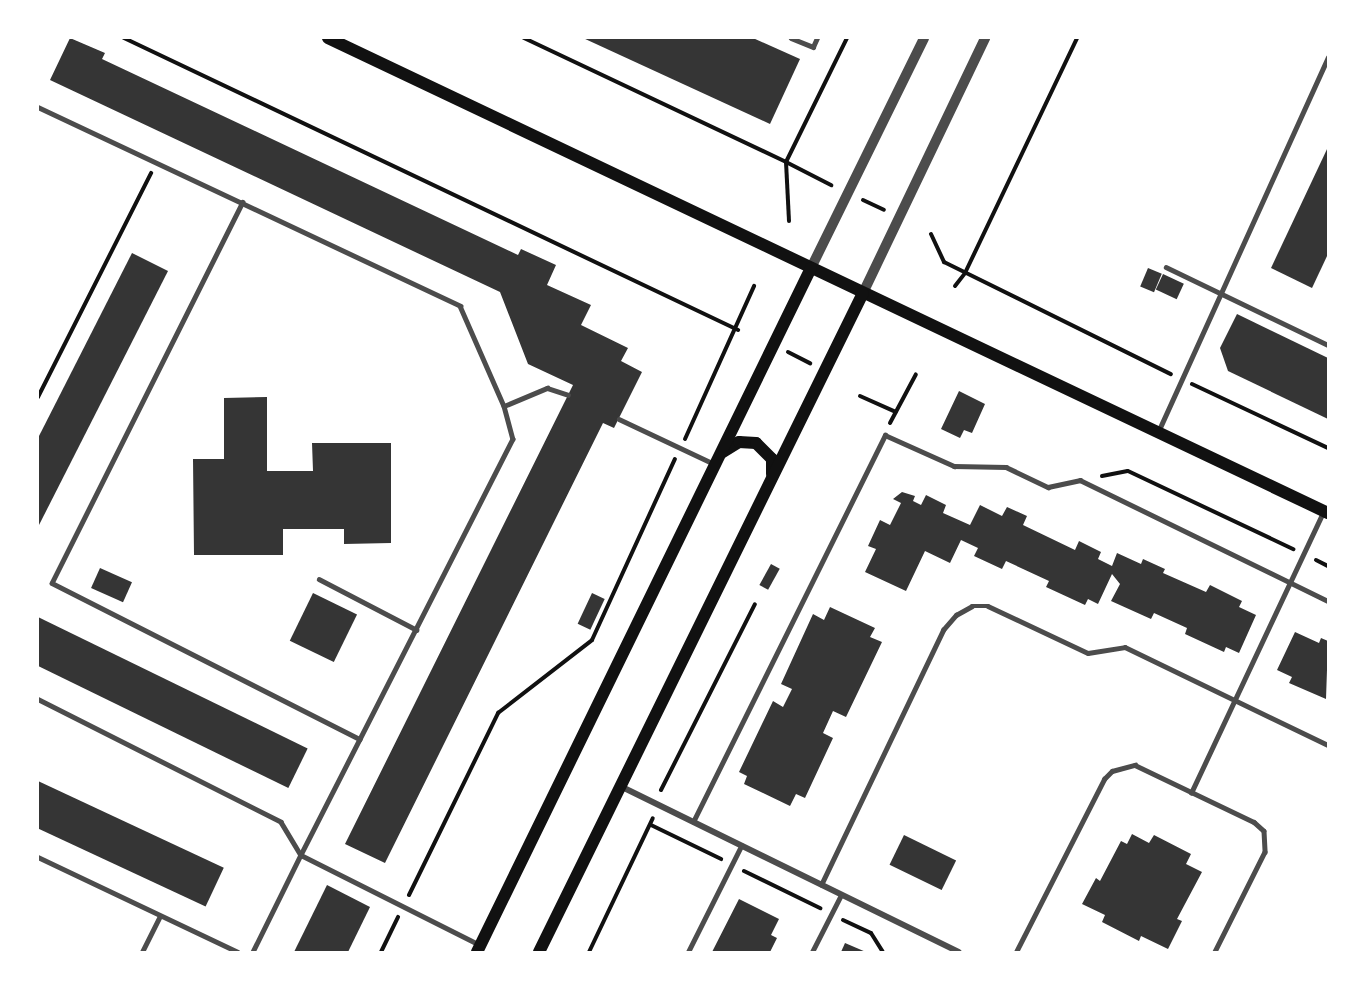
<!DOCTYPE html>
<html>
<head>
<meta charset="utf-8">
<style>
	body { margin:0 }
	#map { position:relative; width:1366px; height:990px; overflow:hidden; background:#fff; font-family:Raleway,sans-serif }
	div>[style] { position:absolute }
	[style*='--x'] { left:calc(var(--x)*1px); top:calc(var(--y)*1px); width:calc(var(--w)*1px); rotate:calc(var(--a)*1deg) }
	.building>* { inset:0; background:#353535; transform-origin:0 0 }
	.path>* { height:4px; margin:-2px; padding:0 2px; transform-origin:2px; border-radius:2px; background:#111 }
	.service>* { height:4.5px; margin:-2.25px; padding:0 2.25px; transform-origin:2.25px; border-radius:2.25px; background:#4c4c4c }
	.minor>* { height:6px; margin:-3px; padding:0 3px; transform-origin:3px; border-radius:3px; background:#4c4c4c }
	.tertiary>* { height:10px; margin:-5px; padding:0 5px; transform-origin:5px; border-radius:5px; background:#4c4c4c }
	.secondary>* { height:12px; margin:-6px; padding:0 6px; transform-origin:6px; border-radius:6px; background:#111 }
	span { translate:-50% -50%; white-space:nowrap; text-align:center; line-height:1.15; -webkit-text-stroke:4.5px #fff; paint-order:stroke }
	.frame { position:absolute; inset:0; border:39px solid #fff; pointer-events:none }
</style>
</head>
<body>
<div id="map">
	<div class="building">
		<div style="clip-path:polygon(70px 38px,105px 53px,102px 59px,518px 255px,521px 249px,556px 265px,547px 285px,591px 305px,581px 325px,628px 348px,621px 361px,642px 372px,614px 428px,603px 423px,385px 863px,345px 844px,573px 385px,528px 364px,500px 292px,50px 80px)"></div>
		<div style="clip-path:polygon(583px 38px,753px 38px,800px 59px,770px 124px)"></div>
		<div style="clip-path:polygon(1328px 147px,1328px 254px,1312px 288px,1271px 268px)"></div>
		<div style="clip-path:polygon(132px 253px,168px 271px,38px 527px,38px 438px)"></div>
		<div style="left:1148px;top:268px;width:15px;height:20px;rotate:23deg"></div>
		<div style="left:1163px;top:274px;width:23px;height:17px;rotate:25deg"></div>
		<div style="clip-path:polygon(1237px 314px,1328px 358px,1328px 419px,1228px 371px,1220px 348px)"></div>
		<div style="clip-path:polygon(959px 391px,985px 404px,972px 433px,964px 430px,960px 438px,941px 429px)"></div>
		<div style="clip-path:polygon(267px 397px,267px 471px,313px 471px,312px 443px,391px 443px,391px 543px,344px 544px,344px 529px,283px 529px,283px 555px,194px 555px,193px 459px,224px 459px,224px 398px)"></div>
		<div style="clip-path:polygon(902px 492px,915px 496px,913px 501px,921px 505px,926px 495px,946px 505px,943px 513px,970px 525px,980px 505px,1002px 516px,1007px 507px,1027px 516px,1023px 525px,1075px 550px,1079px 541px,1101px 552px,1098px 559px,1112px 566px,1117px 553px,1141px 564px,1143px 559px,1165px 569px,1163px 573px,1206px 592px,1210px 585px,1242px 601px,1239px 607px,1256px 615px,1239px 653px,1226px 647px,1224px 652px,1185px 634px,1187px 628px,1154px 613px,1151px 619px,1111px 601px,1120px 584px,1112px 574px,1098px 604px,1088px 599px,1085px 605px,1046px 587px,1049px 581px,1006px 561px,1002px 569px,974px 556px,978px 548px,961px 540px,950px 563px,925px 551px,906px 591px,865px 572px,876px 549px,868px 546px,880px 520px,890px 525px,901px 503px,893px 499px)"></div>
		<div style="left:771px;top:564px;width:10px;height:24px;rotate:29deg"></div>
		<div style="left:100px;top:568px;width:35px;height:22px;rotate:24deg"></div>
		<div style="left:313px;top:593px;width:49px;height:53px;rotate:26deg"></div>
		<div style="left:592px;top:593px;width:14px;height:34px;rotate:25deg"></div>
		<div style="clip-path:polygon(830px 607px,875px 628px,870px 637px,882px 642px,846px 717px,833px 711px,823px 733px,833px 738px,805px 798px,796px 794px,790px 806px,744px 784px,747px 776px,739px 772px,773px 701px,783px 707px,792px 689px,781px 684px,813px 614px,824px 620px)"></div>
		<div style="left:38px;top:617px;width:300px;height:44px;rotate:26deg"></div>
		<div style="clip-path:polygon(1295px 632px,1319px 643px,1321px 638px,1328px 641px,1326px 699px,1289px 683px,1292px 677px,1277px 670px)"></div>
		<div style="left:38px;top:781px;width:205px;height:43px;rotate:25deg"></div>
		<div style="clip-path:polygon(1132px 834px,1149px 843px,1154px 835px,1191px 854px,1186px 864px,1202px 872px,1177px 919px,1182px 921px,1168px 949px,1141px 936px,1139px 941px,1102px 922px,1105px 915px,1082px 904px,1096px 878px,1100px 881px,1121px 841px,1127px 844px)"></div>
		<div style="left:904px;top:835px;width:58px;height:33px;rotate:26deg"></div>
		<div style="clip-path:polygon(327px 885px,370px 907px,348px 952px,294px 952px)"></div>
		<div style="clip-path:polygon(739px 899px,779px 919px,771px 935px,777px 938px,770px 952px,712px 952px)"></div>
		<div style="clip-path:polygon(845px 943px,866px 952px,841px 952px)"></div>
	</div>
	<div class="path">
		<div style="--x:124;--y:38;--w:680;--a:25.43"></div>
		<div style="--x:524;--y:38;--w:290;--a:25.3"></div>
		<div style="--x:786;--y:162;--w:138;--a:-63.8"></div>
		<div style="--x:863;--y:200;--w:23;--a:25"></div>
		<div style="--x:789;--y:221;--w:59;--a:-92.9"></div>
		<div style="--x:786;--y:162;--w:51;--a:27.1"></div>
		<div style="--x:931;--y:234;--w:31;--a:65"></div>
		<div style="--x:944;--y:262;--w:253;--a:26.3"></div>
		<div style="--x:955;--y:286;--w:16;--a:-52"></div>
		<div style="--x:965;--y:273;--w:260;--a:-64.5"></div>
		<div style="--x:788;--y:352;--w:25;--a:27"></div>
		<div style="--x:1192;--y:384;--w:150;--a:25.2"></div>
		<div style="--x:860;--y:396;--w:39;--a:24"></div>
		<div style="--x:38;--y:397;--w:251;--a:-63.2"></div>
		<div style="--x:890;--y:423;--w:55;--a:-62"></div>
		<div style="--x:685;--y:439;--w:168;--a:-65.7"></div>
		<div style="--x:1102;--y:476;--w:26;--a:-11"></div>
		<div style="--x:1128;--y:471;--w:183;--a:25.3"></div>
		<div style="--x:1316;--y:560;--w:13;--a:27"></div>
		<div style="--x:661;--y:790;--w:208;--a:-63.2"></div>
		<div style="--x:651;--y:825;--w:78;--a:25.9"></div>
		<div style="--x:744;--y:871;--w:85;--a:26"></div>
		<div style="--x:409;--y:895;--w:203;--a:-63.9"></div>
		<div style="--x:498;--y:713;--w:119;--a:-37.8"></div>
		<div style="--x:592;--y:640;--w:199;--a:-65.4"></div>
		<div style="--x:843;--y:920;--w:31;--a:25"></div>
		<div style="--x:871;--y:933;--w:22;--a:58"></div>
		<div style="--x:381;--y:952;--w:39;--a:-64"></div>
		<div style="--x:589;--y:952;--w:148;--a:-64.5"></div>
	</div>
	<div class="service">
		<div style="--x:791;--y:38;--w:24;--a:22"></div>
		<div style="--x:813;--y:47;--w:10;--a:-66"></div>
		<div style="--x:38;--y:107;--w:467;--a:25.2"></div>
		<div style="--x:460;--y:306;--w:109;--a:66.3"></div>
		<div style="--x:504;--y:406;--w:34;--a:75"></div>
		<div style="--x:513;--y:439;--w:467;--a:117"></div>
		<div style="--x:301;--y:855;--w:200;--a:26.7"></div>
		<div style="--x:243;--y:202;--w:426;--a:116.6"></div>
		<div style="--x:52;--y:583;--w:345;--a:26.9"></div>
		<div style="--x:1166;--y:267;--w:180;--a:25.7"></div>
		<div style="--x:504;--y:406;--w:47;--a:-22.7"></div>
		<div style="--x:547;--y:388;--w:22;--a:18"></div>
		<div style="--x:619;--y:419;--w:105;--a:25.3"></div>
		<div style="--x:1158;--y:432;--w:411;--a:-65.6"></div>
		<div style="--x:319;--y:579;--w:110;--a:27.5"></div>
		<div style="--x:38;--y:699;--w:272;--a:26.8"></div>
		<div style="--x:281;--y:822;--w:39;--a:59"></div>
		<div style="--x:301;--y:855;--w:108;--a:116.3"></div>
		<div style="--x:1191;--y:793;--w:310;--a:-64.8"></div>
		<div style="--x:693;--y:822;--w:432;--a:-63.6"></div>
		<div style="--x:885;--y:435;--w:76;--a:24.2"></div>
		<div style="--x:954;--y:466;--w:52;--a:1.1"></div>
		<div style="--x:1006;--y:467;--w:47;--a:25.5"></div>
		<div style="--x:1048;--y:487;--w:33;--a:-12"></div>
		<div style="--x:1080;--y:480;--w:276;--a:26"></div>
		<div style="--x:38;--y:857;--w:221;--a:25.4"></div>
		<div style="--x:821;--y:885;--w:283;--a:-64.4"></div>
		<div style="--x:943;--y:630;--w:20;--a:-49"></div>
		<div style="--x:956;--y:615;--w:18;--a:-29"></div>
		<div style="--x:972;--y:606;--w:16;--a:0"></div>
		<div style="--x:988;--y:606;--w:110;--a:25.2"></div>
		<div style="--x:1088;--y:653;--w:37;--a:-9"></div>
		<div style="--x:1125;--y:647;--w:225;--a:25.8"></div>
		<div style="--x:142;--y:952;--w:40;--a:-63.4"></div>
		<div style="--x:688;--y:952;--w:119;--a:-63.4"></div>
		<div style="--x:812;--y:952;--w:64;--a:-63"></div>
		<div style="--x:1016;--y:952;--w:194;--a:-63"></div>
		<div style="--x:1104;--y:779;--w:11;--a:-45"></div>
		<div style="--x:1112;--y:771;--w:24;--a:-15"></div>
		<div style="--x:1135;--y:765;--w:132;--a:25.6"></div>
		<div style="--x:1254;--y:822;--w:13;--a:42"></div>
		<div style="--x:1264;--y:831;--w:21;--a:87"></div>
		<div style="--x:1265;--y:852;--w:112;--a:116.6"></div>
	</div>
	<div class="minor">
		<div style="--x:620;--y:786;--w:377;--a:26.1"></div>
	</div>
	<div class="tertiary">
		<div style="--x:811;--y:268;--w:256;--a:-63.8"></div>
		<div style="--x:863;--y:293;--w:283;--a:-64.4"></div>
	</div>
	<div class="secondary">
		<div style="--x:328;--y:38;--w:1107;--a:25.41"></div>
		<div style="--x:723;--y:452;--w:19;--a:-32"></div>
		<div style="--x:739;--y:442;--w:17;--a:3"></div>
		<div style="--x:756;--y:443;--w:23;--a:45"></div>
		<div style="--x:772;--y:459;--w:15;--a:90"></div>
		<div style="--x:477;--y:952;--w:761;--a:-63.97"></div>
		<div style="--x:539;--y:952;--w:734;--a:-63.82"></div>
	</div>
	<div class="frame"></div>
</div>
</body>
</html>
